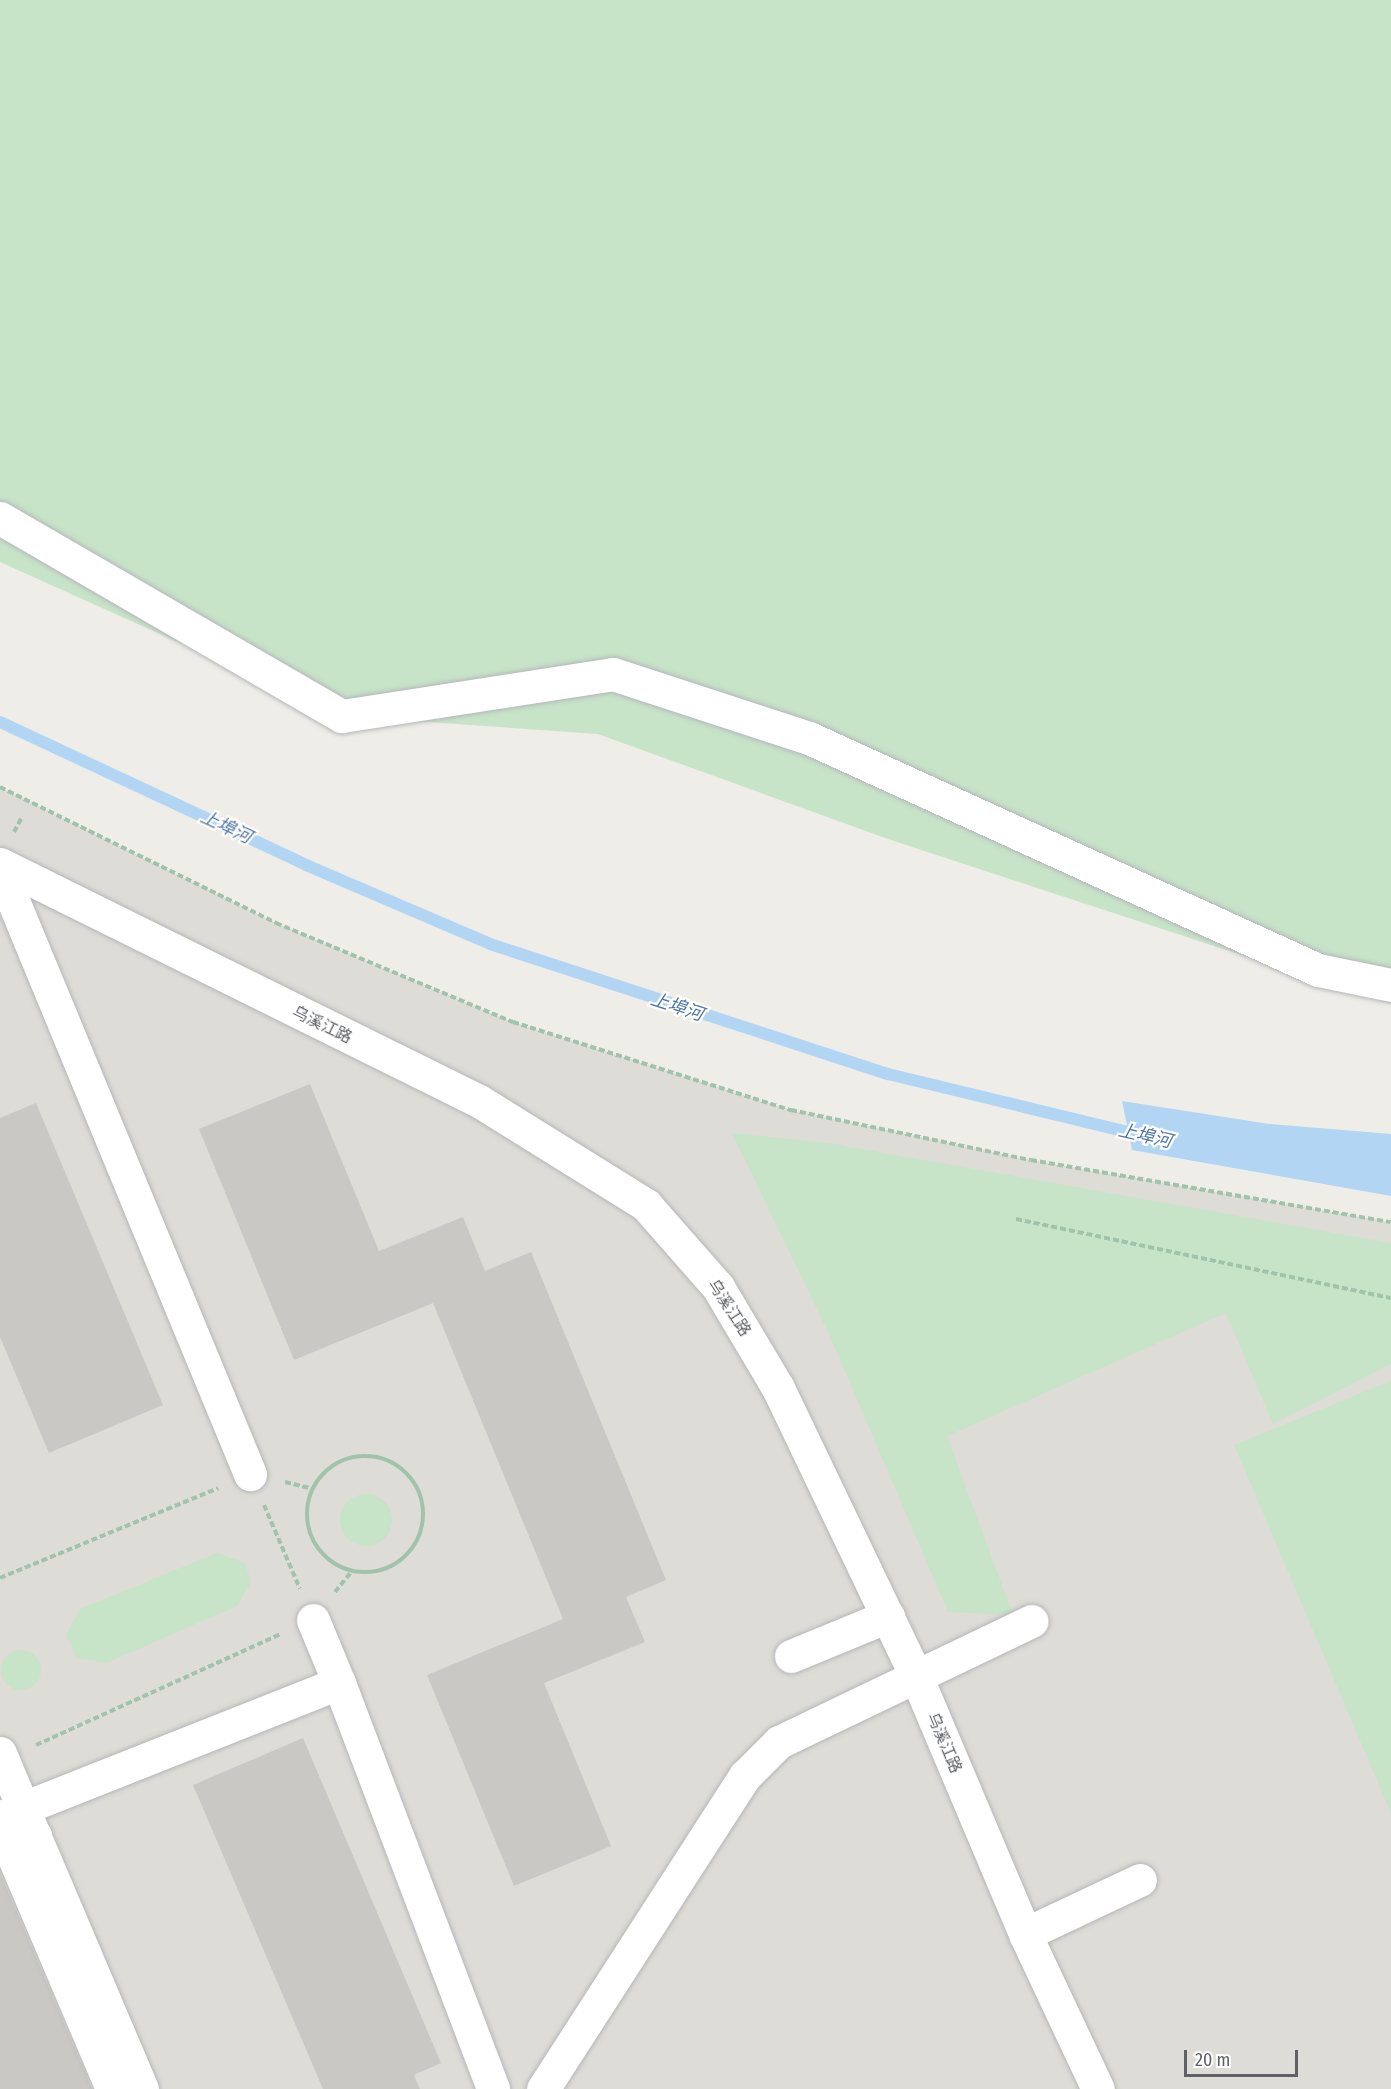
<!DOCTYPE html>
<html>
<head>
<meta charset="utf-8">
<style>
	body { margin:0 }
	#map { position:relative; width:1391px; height:2089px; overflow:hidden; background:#efede7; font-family:"Fira Sans Condensed","Noto Sans SC",sans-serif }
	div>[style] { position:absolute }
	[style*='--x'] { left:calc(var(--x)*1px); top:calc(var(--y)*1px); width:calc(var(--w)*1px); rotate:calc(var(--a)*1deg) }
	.education>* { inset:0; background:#dedcd6 }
	.green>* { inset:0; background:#c7e3c8 }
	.round { border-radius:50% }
	.water>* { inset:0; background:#b2d5f4 }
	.stream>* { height:12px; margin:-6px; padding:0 6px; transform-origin:6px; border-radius:6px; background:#b2d5f4 }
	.building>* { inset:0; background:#cac8c4 }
	.path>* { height:4px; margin-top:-2px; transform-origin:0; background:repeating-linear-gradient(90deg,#a1c3ac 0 6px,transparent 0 9px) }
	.path>.ring { margin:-2px; padding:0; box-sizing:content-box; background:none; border:4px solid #a1c3ac; border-radius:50% }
	.roads { filter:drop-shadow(0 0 2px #b4b6ba) drop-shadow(0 0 2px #b4b6ba) }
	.minor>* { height:33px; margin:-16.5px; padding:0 16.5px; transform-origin:16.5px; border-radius:16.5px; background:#fff }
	span { translate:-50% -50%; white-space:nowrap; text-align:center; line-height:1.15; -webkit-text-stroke:4.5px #fff; paint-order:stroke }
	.street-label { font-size:16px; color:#5f6165 }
	.water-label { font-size:18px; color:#5076a5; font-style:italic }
	.scale { position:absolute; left:1184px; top:2050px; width:114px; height:27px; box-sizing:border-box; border:3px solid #5f6165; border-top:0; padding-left:8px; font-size:18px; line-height:21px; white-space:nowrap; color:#5f6165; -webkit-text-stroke:4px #fff; paint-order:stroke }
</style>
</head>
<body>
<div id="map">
	<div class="education">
		<div style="clip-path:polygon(0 787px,276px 923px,513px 1022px,791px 1110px,1031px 1160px,1391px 1222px,1391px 2089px,0 2089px)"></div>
	</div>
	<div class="green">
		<div style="clip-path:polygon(0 0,1391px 0,1391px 1004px,888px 839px,598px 734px,342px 716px,0 562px)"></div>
		<div style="clip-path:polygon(732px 1133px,828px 1143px,1391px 1243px,1391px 1364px,1273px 1424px,1226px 1313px,947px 1436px,1013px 1615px,948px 1612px,829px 1334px)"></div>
		<div style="clip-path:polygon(1391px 1381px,1391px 1813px,1234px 1445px)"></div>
		<div class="round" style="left:340px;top:1494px;width:52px;height:52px"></div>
		<div style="clip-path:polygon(217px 1553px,245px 1563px,251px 1582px,237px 1606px,106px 1663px,77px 1658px,66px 1635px,80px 1609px)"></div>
		<div class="round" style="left:1px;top:1650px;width:40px;height:40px"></div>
	</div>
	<div class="water">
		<div style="clip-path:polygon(1122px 1101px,1269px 1124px,1391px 1134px,1391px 1196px,1132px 1150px)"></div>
	</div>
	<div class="stream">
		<div style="--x:0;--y:722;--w:338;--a:25"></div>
		<div style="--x:306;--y:865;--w:200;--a:23.2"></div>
		<div style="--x:490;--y:944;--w:419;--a:18.1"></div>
		<div style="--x:888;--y:1074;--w:263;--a:13.6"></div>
	</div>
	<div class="building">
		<div style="clip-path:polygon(310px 1084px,379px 1251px,463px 1217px,485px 1271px,531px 1252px,666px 1580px,626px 1597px,645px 1642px,544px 1683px,611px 1846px,514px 1886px,427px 1675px,563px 1619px,433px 1303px,294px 1360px,199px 1129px)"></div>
		<div style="clip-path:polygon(36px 1103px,163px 1405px,49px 1453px,0 1337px,0 1118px)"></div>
		<div style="clip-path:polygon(303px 1738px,441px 2063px,414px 2075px,420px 2089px,323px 2089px,193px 1785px)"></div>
		<div style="clip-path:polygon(0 1873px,92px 2089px,0 2089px)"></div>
	</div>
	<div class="path">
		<div style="--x:0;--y:787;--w:308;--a:26.2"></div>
		<div style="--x:276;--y:923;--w:257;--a:22.7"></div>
		<div style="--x:513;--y:1022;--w:292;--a:17.6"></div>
		<div style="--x:791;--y:1110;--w:245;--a:11.8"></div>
		<div style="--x:1031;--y:1160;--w:365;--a:9.8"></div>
		<div style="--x:14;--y:832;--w:17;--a:-62"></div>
		<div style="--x:1016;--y:1219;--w:383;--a:11.9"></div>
		<div class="ring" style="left:307px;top:1456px;width:112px;height:112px"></div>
		<div style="--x:285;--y:1482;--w:29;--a:14"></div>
		<div style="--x:264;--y:1505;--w:91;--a:66.8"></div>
		<div style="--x:0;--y:1578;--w:236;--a:-22.4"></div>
		<div style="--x:335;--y:1592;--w:27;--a:-51"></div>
		<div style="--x:36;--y:1745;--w:269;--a:-24.4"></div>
	</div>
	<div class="roads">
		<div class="minor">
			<div style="--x:0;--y:518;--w:395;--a:30.1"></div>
			<div style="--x:342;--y:716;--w:274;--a:-8.8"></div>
			<div style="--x:613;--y:674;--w:206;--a:18.1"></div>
			<div style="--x:809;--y:738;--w:559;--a:24.5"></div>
			<div style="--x:1318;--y:970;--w:75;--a:11.6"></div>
			<div style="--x:0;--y:864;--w:534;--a:26.33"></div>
			<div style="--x:479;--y:1101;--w:197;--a:31.9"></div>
			<div style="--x:646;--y:1205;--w:109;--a:48.7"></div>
			<div style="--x:718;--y:1287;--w:117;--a:59.3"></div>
			<div style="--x:778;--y:1388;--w:322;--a:64.4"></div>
			<div style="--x:917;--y:1678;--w:278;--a:67.1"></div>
			<div style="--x:1025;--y:1934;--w:171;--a:64.8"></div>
			<div style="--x:0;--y:869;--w:655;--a:67.55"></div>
			<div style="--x:313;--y:1620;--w:68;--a:67.6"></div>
			<div style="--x:791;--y:1656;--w:105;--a:-22.4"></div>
			<div style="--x:0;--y:1753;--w:60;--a:67.3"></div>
			<div style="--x:23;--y:1808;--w:25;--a:157"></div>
			<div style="--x:35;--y:1835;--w:28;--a:157"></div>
			<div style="--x:9;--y:1846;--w:264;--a:67"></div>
			<div style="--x:1025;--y:1934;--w:127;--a:-25.2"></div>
			<div style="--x:142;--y:2089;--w:305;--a:-113"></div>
			<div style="--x:23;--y:1808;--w:340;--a:-21.6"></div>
			<div style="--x:339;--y:1683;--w:434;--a:69.2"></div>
			<div style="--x:543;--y:2089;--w:373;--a:-57.2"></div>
			<div style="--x:745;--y:1776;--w:48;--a:-45"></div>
			<div style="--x:779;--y:1742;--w:280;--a:-25.6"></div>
		</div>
	</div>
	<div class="street-label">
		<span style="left:322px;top:1025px;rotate:26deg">乌溪江路</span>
		<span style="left:729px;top:1308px;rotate:57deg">乌溪江路</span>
		<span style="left:944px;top:1743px;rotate:67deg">乌溪江路</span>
	</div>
	<div class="water-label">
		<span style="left:226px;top:827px;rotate:25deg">上埠河</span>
		<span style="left:677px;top:1007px;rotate:18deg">上埠河</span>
		<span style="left:1145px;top:1136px;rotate:13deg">上埠河</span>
	</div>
	<div class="scale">20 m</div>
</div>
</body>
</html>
